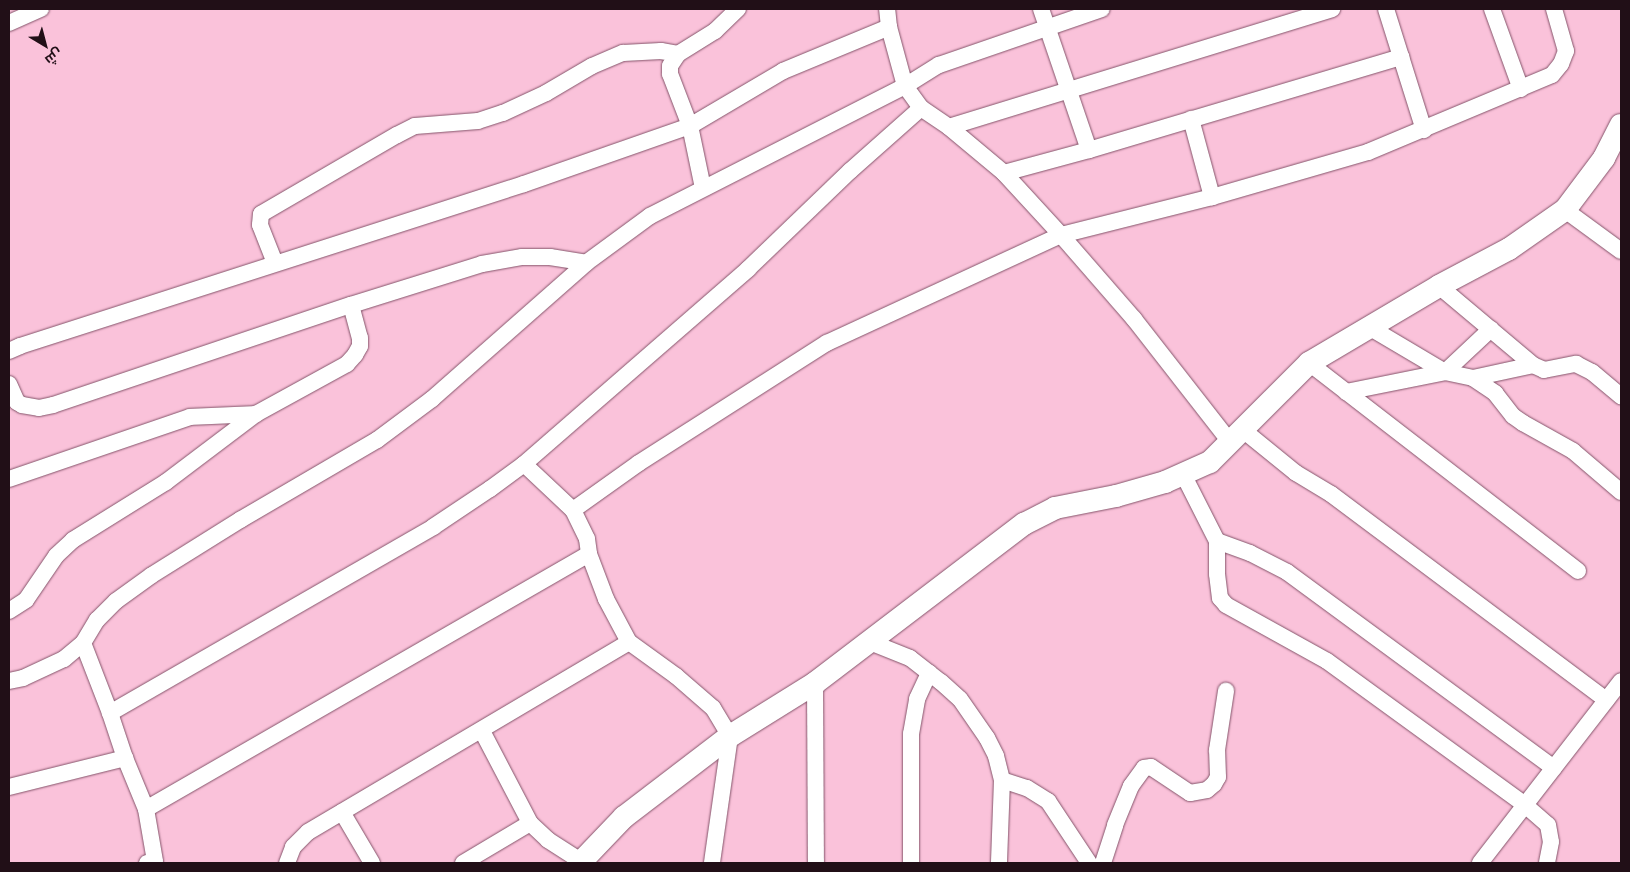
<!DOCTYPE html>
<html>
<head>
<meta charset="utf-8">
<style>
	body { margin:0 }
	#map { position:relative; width:1630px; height:872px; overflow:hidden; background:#fac2da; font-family:"Noto Serif",Cairo,serif }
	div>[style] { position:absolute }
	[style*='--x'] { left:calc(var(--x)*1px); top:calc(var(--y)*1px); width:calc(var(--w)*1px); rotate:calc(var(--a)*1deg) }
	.roads { filter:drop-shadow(0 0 1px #84546a) drop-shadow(0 0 1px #84546a) }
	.street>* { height:16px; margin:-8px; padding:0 8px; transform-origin:8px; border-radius:8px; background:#fff }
	.secondary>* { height:22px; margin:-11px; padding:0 11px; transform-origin:11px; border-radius:11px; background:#fff }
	span { translate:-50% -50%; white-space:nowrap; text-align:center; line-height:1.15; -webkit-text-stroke:4.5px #fac2da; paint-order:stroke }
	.frame { position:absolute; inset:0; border:10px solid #210f17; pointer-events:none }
	.north { position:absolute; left:20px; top:20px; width:50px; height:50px; -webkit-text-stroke:4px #fac2da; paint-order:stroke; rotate:143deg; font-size:14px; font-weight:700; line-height:20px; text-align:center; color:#210f17 }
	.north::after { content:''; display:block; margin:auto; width:18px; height:22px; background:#210f17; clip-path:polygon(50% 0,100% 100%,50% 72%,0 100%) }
</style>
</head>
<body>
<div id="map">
	<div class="roads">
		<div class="street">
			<div style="--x:1041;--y:9;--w:149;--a:71.2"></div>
			<div style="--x:1386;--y:9;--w:127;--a:72.6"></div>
			<div style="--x:1492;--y:9;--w:85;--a:70.1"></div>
			<div style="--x:9;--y:23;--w:35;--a:-24"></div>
			<div style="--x:921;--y:108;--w:34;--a:34"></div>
			<div style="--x:949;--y:127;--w:72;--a:39.9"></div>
			<div style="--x:1004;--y:173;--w:84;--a:47.4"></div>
			<div style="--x:1061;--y:235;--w:111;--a:49"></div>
			<div style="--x:1134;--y:319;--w:157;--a:52"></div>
			<div style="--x:1191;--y:119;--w:81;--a:74.9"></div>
			<div style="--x:949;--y:127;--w:401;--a:-17.1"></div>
			<div style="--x:1004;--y:173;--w:88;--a:-15.1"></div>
			<div style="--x:1089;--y:150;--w:326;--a:-16.6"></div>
			<div style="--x:703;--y:188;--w:63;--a:-101.8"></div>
			<div style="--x:690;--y:126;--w:56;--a:-111"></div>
			<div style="--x:670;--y:74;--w:8;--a:-90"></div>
			<div style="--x:670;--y:66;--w:14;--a:-56"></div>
			<div style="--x:678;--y:54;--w:44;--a:-31.9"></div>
			<div style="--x:715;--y:31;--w:32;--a:-44"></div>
			<div style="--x:1565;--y:210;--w:69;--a:36.2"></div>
			<div style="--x:275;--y:263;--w:41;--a:-111.5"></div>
			<div style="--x:260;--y:225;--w:11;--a:-85"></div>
			<div style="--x:261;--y:214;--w:157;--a:-30.2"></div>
			<div style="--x:397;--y:135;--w:20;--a:-27"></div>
			<div style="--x:415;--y:126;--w:63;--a:-4.5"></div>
			<div style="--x:478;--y:121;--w:26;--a:-18"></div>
			<div style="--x:503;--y:113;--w:47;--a:-24.9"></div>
			<div style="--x:546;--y:93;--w:53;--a:-30.4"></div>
			<div style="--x:592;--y:66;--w:34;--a:-23"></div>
			<div style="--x:623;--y:53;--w:38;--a:-3"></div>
			<div style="--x:661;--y:51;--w:17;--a:10"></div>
			<div style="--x:1439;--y:286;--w:123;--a:40"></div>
			<div style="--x:1533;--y:365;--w:12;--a:24"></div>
			<div style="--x:1544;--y:370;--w:33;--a:-11"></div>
			<div style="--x:1576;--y:364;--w:18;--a:27"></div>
			<div style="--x:1592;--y:372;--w:38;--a:40"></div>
			<div style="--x:351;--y:305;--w:137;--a:-17.4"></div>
			<div style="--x:482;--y:264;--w:41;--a:-9.9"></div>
			<div style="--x:522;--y:257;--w:28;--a:0"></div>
			<div style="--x:550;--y:257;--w:36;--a:9"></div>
			<div style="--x:1369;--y:327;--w:88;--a:30.6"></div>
			<div style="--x:1445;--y:372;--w:29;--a:12"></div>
			<div style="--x:1473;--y:378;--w:27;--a:34"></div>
			<div style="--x:1495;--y:393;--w:29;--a:52"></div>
			<div style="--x:1513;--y:416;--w:12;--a:35"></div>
			<div style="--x:1523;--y:423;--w:57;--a:29.2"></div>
			<div style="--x:1573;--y:451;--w:63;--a:40.5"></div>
			<div style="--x:9;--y:351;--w:12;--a:-24"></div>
			<div style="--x:20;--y:346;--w:529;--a:-17.82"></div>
			<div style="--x:524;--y:184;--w:176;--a:-19.3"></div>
			<div style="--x:690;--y:126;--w:108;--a:-30.6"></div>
			<div style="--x:783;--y:71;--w:115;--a:-22.5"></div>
			<div style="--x:1309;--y:363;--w:340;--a:37.7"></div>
			<div style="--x:1473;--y:378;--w:61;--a:-12.2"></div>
			<div style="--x:9;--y:384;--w:20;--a:66"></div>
			<div style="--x:17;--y:402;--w:6;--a:31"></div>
			<div style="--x:22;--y:405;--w:17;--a:10"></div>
			<div style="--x:39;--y:408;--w:14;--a:-12"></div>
			<div style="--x:53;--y:405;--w:314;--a:-18.6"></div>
			<div style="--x:351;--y:305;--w:34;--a:75"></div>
			<div style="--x:360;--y:338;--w:8;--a:90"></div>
			<div style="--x:360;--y:346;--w:10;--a:119"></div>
			<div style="--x:355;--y:355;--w:12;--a:132"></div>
			<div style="--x:347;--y:364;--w:104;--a:151.2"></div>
			<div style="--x:256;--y:414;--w:113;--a:142.9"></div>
			<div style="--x:166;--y:482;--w:110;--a:148.1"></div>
			<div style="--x:73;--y:540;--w:23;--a:137"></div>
			<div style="--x:56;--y:556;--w:53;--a:124.3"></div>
			<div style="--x:26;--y:600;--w:20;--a:147"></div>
			<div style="--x:1346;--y:392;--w:101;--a:-11.4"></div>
			<div style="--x:1445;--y:372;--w:63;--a:-43.1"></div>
			<div style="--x:1243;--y:430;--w:68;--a:39.1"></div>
			<div style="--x:1296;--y:473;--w:41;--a:31"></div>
			<div style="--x:1331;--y:494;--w:344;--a:36.8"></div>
			<div style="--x:524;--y:464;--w:67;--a:43.2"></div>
			<div style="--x:573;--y:510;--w:32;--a:64"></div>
			<div style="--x:587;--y:539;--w:15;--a:82"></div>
			<div style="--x:589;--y:554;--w:48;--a:69.3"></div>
			<div style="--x:606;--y:599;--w:49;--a:61.9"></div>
			<div style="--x:1183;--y:474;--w:75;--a:63.1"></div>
			<div style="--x:1217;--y:541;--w:35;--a:20"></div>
			<div style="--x:1250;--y:553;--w:42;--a:27.2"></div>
			<div style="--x:1287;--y:572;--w:331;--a:36.3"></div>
			<div style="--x:9;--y:479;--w:191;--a:-18.9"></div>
			<div style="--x:190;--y:417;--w:66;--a:-2.6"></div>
			<div style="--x:573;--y:510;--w:81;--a:-35.5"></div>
			<div style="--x:639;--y:463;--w:223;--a:-32.6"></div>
			<div style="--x:827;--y:343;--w:258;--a:-24.8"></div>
			<div style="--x:1061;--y:235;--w:156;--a:-14.1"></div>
			<div style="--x:1212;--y:197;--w:162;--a:-16.1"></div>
			<div style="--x:1368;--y:152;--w:199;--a:-22.7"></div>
			<div style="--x:1552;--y:75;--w:14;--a:-51"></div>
			<div style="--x:1561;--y:64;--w:14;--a:-69"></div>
			<div style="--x:1566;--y:51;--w:44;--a:-105.9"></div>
			<div style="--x:1217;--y:541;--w:33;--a:90"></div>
			<div style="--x:1217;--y:574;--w:24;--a:83"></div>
			<div style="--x:1220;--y:598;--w:9;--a:49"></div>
			<div style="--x:1226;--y:605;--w:115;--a:29"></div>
			<div style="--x:1327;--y:661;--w:245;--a:36"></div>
			<div style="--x:1525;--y:805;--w:30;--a:41"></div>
			<div style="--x:1548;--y:825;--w:17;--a:80"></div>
			<div style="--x:1551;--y:842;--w:21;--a:101"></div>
			<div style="--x:870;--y:642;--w:43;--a:21.8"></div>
			<div style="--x:910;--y:658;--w:39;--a:38"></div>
			<div style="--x:941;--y:682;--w:25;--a:42"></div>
			<div style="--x:960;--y:699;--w:47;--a:55.3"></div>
			<div style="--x:987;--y:738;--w:20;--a:63"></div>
			<div style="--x:996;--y:756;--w:25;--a:76"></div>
			<div style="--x:1002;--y:780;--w:83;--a:92.1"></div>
			<div style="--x:83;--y:643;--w:75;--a:68.9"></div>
			<div style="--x:9;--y:681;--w:14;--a:-12"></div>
			<div style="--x:23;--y:678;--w:45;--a:-24.9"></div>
			<div style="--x:64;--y:659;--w:25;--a:-40"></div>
			<div style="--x:83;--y:643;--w:27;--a:-59"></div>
			<div style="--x:97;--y:620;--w:27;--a:-45"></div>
			<div style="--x:116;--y:601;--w:44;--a:-35.8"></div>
			<div style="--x:152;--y:575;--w:104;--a:-32"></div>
			<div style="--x:240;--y:520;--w:159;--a:-30.3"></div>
			<div style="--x:377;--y:440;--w:69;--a:-36.7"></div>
			<div style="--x:432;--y:399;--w:205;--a:-41.4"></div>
			<div style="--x:586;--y:263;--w:79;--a:-36.3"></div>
			<div style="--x:650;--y:216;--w:286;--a:-27"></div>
			<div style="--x:905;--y:86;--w:40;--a:-32"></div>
			<div style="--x:939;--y:65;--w:172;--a:-19"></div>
			<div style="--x:815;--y:683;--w:180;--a:89.7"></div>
			<div style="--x:482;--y:731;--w:104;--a:62.4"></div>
			<div style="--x:530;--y:823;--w:25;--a:43"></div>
			<div style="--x:548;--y:840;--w:43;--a:32.6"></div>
			<div style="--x:125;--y:758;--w:55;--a:67.6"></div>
			<div style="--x:1002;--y:780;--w:26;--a:18"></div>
			<div style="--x:1027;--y:788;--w:25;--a:32"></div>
			<div style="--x:1048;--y:801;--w:74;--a:56.5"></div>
			<div style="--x:9;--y:787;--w:120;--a:-14"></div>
			<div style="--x:125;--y:758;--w:47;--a:-108.4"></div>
			<div style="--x:110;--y:713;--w:373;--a:-29.9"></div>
			<div style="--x:433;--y:527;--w:69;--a:-33.7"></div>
			<div style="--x:490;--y:489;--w:42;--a:-36.3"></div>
			<div style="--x:524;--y:464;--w:297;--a:-41"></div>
			<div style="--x:748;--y:269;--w:141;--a:-43.9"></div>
			<div style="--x:850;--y:171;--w:95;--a:-41.6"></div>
			<div style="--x:921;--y:108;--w:27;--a:-126"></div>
			<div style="--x:905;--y:86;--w:61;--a:-105.2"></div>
			<div style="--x:889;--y:27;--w:18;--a:-96"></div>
			<div style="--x:342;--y:812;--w:59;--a:59.5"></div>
			<div style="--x:147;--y:863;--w:8;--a:-14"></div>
			<div style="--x:155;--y:861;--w:53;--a:-99.8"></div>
			<div style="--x:146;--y:809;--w:511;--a:-29.93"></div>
			<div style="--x:287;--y:863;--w:17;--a:-69"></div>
			<div style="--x:293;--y:847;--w:21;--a:-45"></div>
			<div style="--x:308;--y:832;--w:373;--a:-30.6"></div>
			<div style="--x:629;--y:642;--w:58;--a:35.9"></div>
			<div style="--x:676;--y:676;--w:49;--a:40.9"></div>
			<div style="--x:713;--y:708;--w:33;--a:59"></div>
			<div style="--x:730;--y:736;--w:128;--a:98.1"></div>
			<div style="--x:463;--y:863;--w:78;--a:-30.8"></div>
			<div style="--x:911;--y:863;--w:129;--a:-90"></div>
			<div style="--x:911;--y:734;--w:36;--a:-80"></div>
			<div style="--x:917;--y:699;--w:29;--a:-65"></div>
			<div style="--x:1103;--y:863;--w:40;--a:-72"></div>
			<div style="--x:1115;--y:825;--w:42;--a:-67.7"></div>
			<div style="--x:1131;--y:786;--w:22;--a:-54"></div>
			<div style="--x:1144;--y:768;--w:7;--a:-8"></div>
			<div style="--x:1151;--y:767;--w:47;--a:33.7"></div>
			<div style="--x:1190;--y:793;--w:17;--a:-10"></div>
			<div style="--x:1207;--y:790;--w:9;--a:-41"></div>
			<div style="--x:1214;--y:784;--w:8;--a:-60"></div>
			<div style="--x:1218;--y:777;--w:27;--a:-92"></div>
			<div style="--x:1217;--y:750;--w:60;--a:-81.3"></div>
			<div style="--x:1480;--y:863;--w:230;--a:-52.2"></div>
		</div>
		<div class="secondary">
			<div style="--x:580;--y:863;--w:64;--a:-46.3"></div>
			<div style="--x:624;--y:817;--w:133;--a:-37.4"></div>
			<div style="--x:730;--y:736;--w:100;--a:-31.9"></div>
			<div style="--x:815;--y:683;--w:263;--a:-37.3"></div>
			<div style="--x:1024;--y:524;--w:35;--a:-27"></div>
			<div style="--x:1055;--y:508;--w:62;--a:-11.1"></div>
			<div style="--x:1116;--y:496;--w:51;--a:-15.9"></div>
			<div style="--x:1165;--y:482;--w:49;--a:-24"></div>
			<div style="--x:1210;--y:462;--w:140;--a:-45"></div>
			<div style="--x:1309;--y:363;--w:151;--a:-30.6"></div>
			<div style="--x:1439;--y:286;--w:79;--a:-27.9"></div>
			<div style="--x:1509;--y:249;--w:68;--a:-34.9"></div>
			<div style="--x:1565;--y:210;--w:65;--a:-53.1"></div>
			<div style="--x:1604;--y:158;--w:37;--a:-63"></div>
		</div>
	</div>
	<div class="frame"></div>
	<div class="north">ش</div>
</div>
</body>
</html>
